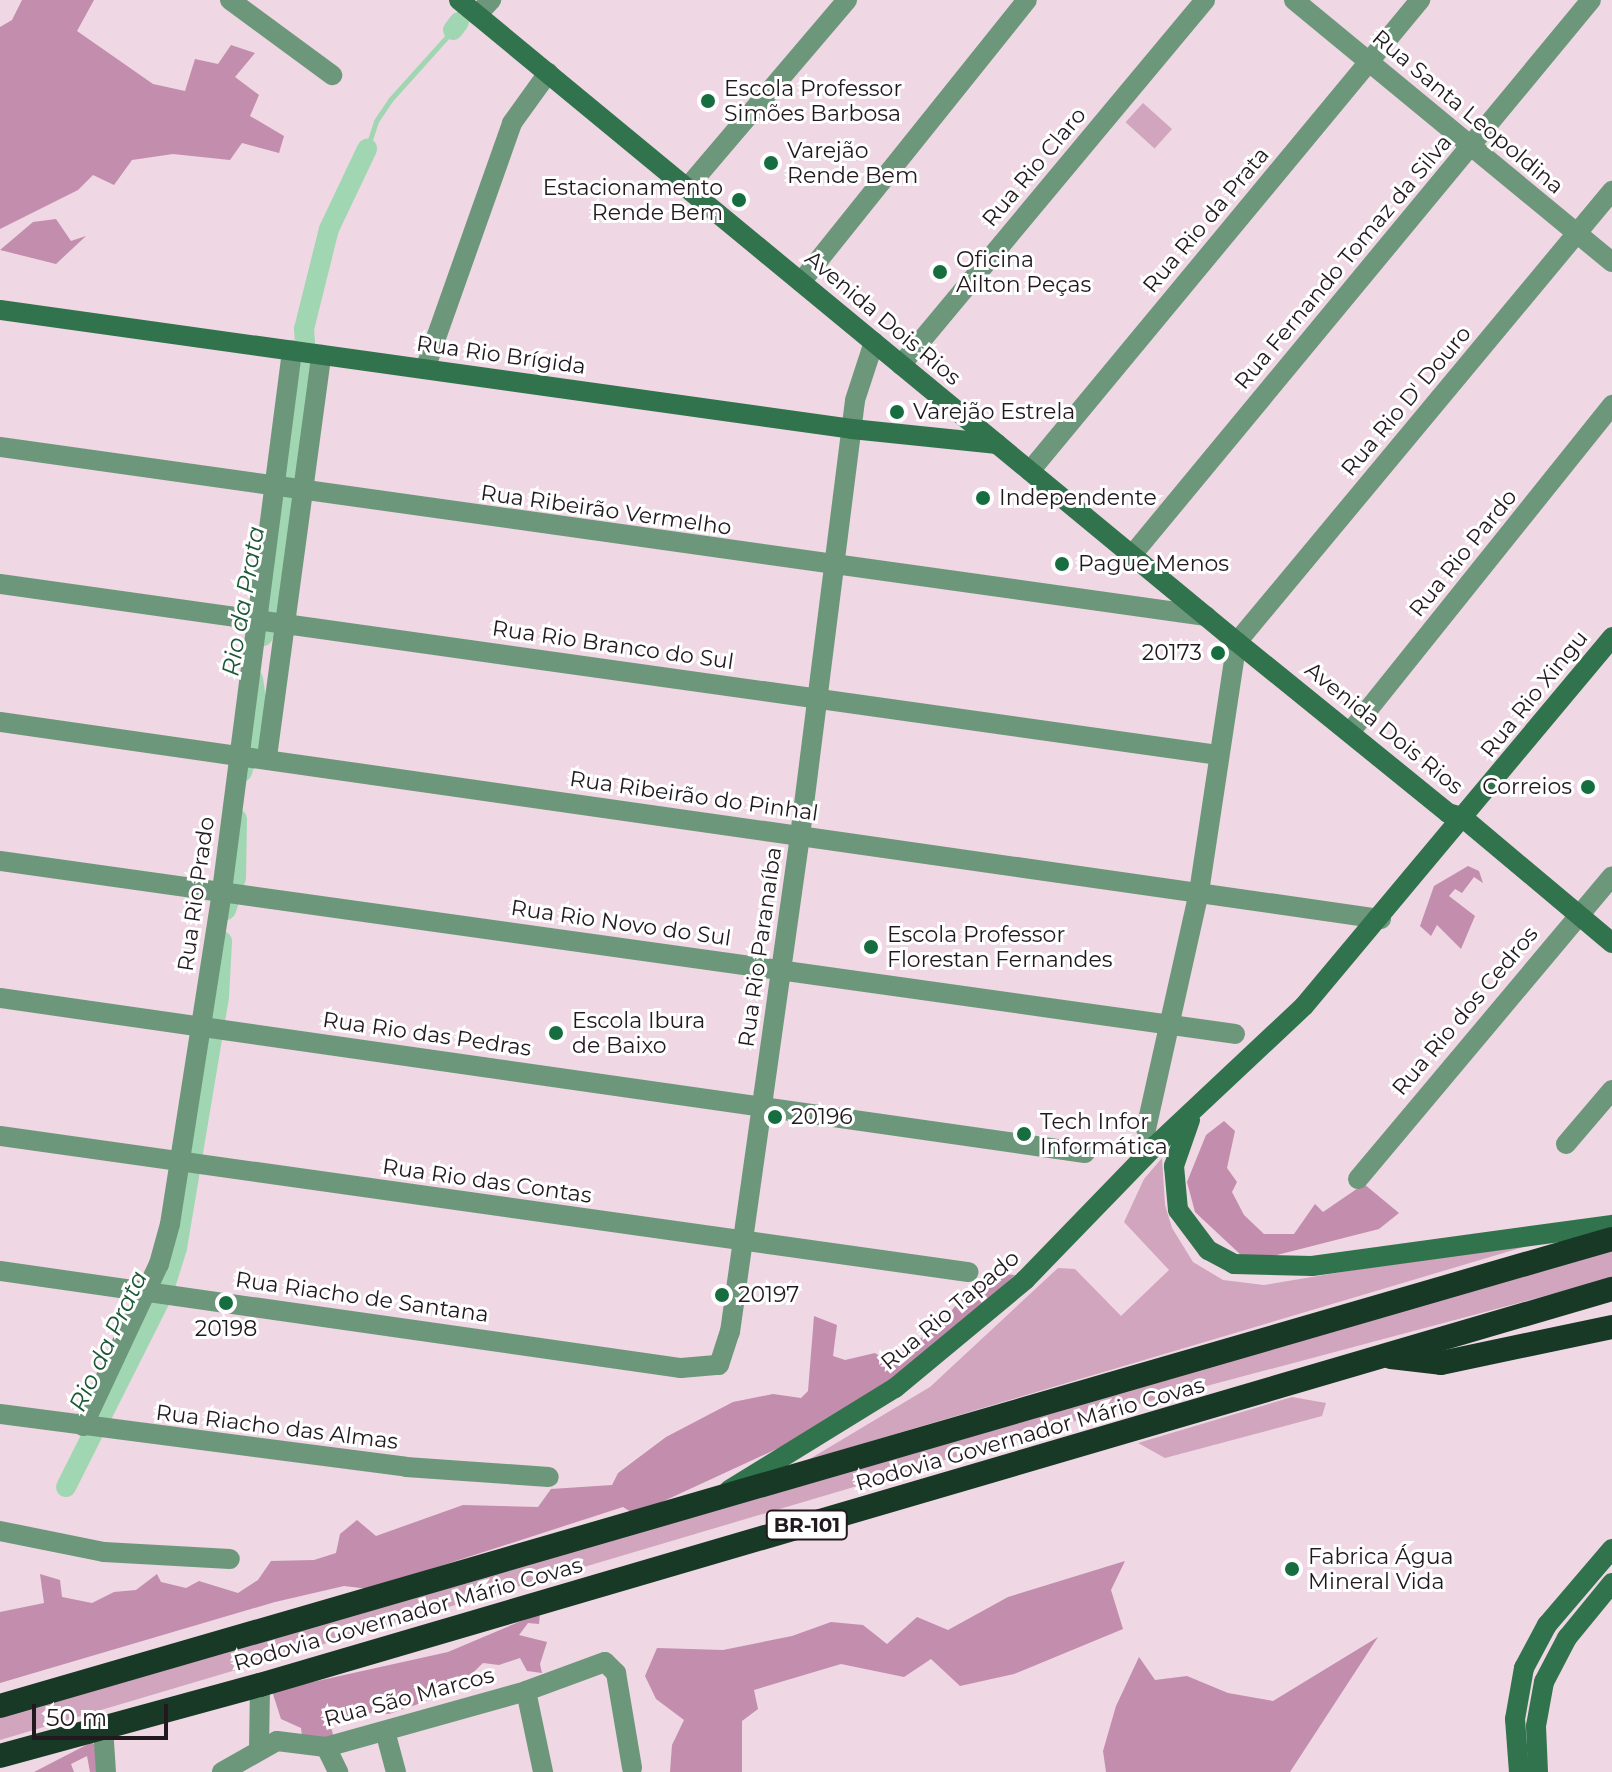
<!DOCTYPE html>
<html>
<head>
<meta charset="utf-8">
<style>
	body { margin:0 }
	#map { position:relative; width:1612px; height:1772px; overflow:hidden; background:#efd7e4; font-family:Montserrat,sans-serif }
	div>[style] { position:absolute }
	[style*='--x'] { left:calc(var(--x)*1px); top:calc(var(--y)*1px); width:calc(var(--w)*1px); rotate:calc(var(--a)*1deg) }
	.green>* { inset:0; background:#d0a5bd; transform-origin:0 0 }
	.forest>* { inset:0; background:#c38dad }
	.stream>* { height:5px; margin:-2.5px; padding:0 2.5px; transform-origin:2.5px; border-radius:2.5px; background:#a0d7b2 }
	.canal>* { height:20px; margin:-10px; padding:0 10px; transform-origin:10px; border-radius:10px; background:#a0d7b2 }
	.street>* { height:20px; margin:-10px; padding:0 10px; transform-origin:10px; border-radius:10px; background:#6d977b }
	.secondary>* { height:20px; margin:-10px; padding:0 10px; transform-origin:10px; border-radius:10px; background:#31734c }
	.highway>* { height:24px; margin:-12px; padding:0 12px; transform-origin:12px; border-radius:12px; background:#173925 }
	.dots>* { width:22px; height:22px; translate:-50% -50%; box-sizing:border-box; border:4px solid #fff; border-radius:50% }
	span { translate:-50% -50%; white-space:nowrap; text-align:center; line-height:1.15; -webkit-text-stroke:6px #fff; paint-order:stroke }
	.shield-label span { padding:2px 6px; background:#fff; border:2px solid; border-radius:6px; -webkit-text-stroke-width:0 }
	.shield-label { font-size:20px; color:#21191e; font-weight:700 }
	.poi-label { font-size:22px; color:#21191e }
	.left { translate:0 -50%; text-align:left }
	.right { translate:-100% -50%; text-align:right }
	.street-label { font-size:22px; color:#21191e }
	.water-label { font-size:24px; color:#1a5835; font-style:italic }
	.scale { position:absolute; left:32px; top:1704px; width:136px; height:36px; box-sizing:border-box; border:4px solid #21191e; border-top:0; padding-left:10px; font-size:24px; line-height:28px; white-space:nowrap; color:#21191e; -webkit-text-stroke:6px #fff; paint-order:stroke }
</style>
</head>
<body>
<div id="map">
	<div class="green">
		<div style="left:1143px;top:103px;width:39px;height:26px;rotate:42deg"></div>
		<div style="clip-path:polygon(1162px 1158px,1165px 1205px,1172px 1228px,1193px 1262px,1223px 1280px,1264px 1285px,1521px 1242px,1527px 1246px,808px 1460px,930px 1387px,1058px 1268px,1075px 1269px,1121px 1316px,1169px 1270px,1124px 1222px,1144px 1179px)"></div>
		<div style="clip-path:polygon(1612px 1245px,1612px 1278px,1083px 1419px,0 1740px,0 1715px)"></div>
		<div style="clip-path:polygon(1292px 1397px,1326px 1403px,1322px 1416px,1165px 1458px,1138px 1443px)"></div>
	</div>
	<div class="forest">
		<div style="clip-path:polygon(22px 0,94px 0,77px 31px,153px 84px,185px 91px,195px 59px,218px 64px,231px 45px,255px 53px,235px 77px,259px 95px,250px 116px,284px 136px,279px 153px,242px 143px,230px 160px,173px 154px,132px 160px,114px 185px,93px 175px,78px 190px,0 229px,0 27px,12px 20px)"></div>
		<div style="clip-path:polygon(56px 219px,71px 241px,86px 236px,56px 264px,0 250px,33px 222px)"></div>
		<div style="clip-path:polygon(1468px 866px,1479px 871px,1483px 883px,1474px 877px,1462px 893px,1455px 889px,1449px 896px,1475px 916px,1461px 949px,1437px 925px,1431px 936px,1420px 926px,1434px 886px)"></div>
		<div style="clip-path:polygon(1224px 1121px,1235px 1131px,1227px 1168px,1237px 1182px,1232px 1192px,1244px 1215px,1264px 1234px,1294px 1234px,1315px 1204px,1323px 1212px,1364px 1184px,1399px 1213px,1379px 1229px,1261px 1259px,1242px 1256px,1195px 1212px,1187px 1182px,1206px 1135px)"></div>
		<div style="clip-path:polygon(985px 1272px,1015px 1275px,921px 1360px,794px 1441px,653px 1506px,631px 1512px,623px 1507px,369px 1589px,344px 1586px,275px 1602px,0 1683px,0 1612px,44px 1603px,40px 1574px,60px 1580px,62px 1597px,92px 1603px,114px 1592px,136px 1590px,157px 1574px,161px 1582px,186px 1588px,199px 1581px,238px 1593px,258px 1580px,271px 1561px,314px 1560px,336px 1553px,340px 1534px,357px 1520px,376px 1536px,463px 1505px,538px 1507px,551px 1489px,612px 1485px,618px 1473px,666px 1437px,733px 1402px,773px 1394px,801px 1398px,808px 1391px,814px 1316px,837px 1325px,833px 1356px,845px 1360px,875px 1353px,888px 1362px,939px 1325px)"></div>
		<div style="clip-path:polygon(1125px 1561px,1111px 1590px,1123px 1629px,1014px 1674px,960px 1686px,931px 1659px,904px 1677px,841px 1664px,754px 1690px,758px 1709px,742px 1721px,742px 1772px,670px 1772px,672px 1745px,684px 1720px,656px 1699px,645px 1676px,657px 1648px,723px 1650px,792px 1636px,831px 1622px,863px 1625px,887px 1644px,917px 1617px,948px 1630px,1008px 1597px)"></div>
		<div style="clip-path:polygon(540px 1613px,539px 1624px,528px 1623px,519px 1635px,547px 1642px,540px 1664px,542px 1673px,527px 1671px,520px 1658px,499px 1665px,483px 1663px,453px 1692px,389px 1714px,362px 1713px,324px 1722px,332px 1730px,335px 1746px,302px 1737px,301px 1728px,281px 1719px,272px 1691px,448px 1652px)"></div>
		<div style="clip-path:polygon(1378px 1637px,1290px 1772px,1106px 1772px,1103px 1751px,1116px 1706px,1139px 1657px,1155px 1680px,1187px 1676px,1228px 1693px,1273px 1701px)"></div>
		<div style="clip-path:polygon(92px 1742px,110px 1761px,113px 1772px,90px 1772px,87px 1756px,71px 1764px,74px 1772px,34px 1772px)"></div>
	</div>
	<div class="stream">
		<div style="--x:367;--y:149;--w:29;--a:-72"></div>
		<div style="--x:376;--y:121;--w:25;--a:-56"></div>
		<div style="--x:390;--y:100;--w:94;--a:-48"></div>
	</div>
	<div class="canal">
		<div style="--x:453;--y:30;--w:10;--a:-53"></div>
		<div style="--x:263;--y:636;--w:271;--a:-80.6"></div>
		<div style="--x:307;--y:369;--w:40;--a:-94.3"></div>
		<div style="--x:304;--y:329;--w:103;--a:-76"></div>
		<div style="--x:329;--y:229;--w:89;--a:-64.6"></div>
		<div style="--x:242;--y:772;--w:60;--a:-74.6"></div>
		<div style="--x:258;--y:714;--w:35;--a:-98"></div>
		<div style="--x:226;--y:910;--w:34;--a:-73"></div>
		<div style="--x:236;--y:878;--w:59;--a:-89"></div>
		<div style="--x:66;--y:1487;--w:214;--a:-63.3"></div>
		<div style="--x:162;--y:1296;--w:50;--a:-72.6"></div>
		<div style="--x:177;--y:1248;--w:254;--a:-80.5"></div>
		<div style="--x:219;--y:997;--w:56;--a:-86.9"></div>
	</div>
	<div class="street">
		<div style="--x:230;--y:0;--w:127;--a:36.3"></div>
		<div style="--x:1294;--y:0;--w:412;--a:39.5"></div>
		<div style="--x:477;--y:15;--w:21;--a:-47"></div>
		<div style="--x:687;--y:188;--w:247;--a:-49.6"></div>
		<div style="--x:801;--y:282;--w:361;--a:-51.3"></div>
		<div style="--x:901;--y:365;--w:475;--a:-50.2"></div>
		<div style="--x:425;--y:369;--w:261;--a:-70.5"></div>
		<div style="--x:512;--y:123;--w:62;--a:-54.2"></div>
		<div style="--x:0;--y:447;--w:1218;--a:7.98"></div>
		<div style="--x:1030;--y:471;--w:612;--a:-50.37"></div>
		<div style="--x:1132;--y:555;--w:720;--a:-50.41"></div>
		<div style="--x:0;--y:584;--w:1231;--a:7.99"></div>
		<div style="--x:0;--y:722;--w:1395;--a:8.12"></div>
		<div style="--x:1351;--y:731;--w:418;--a:-51.3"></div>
		<div style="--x:267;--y:757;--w:406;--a:-82.3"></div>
		<div style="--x:0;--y:861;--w:1247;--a:7.97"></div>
		<div style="--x:0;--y:998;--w:1096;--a:8.13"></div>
		<div style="--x:1146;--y:1129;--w:243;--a:-77.4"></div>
		<div style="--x:1199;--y:892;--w:253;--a:-81.4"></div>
		<div style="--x:1237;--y:642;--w:587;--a:-50.26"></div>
		<div style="--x:0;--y:1136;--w:978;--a:8"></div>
		<div style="--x:1566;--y:1144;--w:71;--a:-49.6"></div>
		<div style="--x:1358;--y:1179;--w:395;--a:-50"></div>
		<div style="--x:0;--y:1271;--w:688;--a:8.11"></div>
		<div style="--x:681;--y:1368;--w:38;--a:-5"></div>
		<div style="--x:719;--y:1365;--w:35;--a:-72"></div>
		<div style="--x:730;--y:1332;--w:501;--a:-81.97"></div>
		<div style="--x:800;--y:836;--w:439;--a:-82.8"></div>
		<div style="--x:855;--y:400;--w:61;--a:-71.9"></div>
		<div style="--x:0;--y:1414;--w:409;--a:7.4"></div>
		<div style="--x:406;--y:1467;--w:143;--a:4"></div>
		<div style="--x:83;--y:1426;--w:179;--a:-64.9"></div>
		<div style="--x:159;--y:1264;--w:41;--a:-74.6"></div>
		<div style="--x:170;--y:1224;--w:337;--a:-81.1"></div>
		<div style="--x:222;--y:891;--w:545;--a:-82.61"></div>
		<div style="--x:0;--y:1531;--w:106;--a:11.4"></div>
		<div style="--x:104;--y:1552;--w:126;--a:3.2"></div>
		<div style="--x:526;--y:1691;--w:83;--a:78.1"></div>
		<div style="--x:103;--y:1727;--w:45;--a:86.2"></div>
		<div style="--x:385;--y:1731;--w:42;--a:75"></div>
		<div style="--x:326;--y:1747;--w:28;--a:64"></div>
		<div style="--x:259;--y:1750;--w:65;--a:-89.1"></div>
		<div style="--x:222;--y:1772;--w:63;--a:-29.4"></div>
		<div style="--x:277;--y:1741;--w:49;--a:7"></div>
		<div style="--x:326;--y:1747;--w:208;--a:-15.6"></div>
		<div style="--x:526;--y:1691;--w:84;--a:-20.2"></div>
		<div style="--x:605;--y:1662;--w:16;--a:45"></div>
		<div style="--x:616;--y:1673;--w:96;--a:80.4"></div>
	</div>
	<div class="secondary">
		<div style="--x:459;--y:0;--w:1009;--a:39.53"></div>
		<div style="--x:1237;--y:642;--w:272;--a:39"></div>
		<div style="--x:1448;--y:813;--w:15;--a:16"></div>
		<div style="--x:1462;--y:817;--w:196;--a:40"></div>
		<div style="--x:0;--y:310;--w:860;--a:7.95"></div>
		<div style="--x:852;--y:429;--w:146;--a:5.9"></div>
		<div style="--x:1190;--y:1120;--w:49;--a:109.2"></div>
		<div style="--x:1174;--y:1166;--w:44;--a:84.8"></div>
		<div style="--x:1178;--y:1210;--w:50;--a:53.1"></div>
		<div style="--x:1208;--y:1250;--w:30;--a:28"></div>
		<div style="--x:1234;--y:1264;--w:78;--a:1.5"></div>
		<div style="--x:1312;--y:1266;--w:303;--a:-7.8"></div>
		<div style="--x:729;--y:1490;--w:195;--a:-31.6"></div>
		<div style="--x:895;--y:1388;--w:169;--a:-39.7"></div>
		<div style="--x:1025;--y:1280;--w:188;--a:-45.9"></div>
		<div style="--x:1156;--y:1145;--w:203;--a:-43.2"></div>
		<div style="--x:1304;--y:1006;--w:481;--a:-50.1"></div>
		<div style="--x:1519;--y:1772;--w:53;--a:-94.3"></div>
		<div style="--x:1515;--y:1719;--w:52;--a:-80"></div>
		<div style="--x:1524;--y:1668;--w:49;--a:-61.9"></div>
		<div style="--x:1547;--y:1625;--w:100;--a:-49.5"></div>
		<div style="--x:1538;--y:1772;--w:46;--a:-92.5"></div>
		<div style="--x:1536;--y:1726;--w:45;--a:-79.7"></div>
		<div style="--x:1544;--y:1682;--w:50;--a:-62.4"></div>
		<div style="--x:1567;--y:1638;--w:71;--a:-50.7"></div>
	</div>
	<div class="highway">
		<div style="--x:1391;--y:1357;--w:50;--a:6.8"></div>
		<div style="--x:1441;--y:1363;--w:175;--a:-11.9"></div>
		<div style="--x:0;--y:1706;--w:1678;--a:-16.16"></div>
		<div style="--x:0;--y:1756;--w:270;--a:-15.3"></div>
		<div style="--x:260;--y:1685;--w:1409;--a:-16.33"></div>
	</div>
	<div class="dots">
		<div style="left:708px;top:101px;background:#166d3f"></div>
		<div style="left:771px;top:163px;background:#166d3f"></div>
		<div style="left:739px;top:200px;background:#166d3f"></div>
		<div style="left:940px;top:272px;background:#166d3f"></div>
		<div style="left:897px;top:412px;background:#166d3f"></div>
		<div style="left:983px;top:498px;background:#166d3f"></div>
		<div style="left:1062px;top:564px;background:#166d3f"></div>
		<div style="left:1218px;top:653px;background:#166d3f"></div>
		<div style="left:1588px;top:787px;background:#166d3f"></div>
		<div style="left:871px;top:947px;background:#166d3f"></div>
		<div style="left:556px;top:1033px;background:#166d3f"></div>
		<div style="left:775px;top:1117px;background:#166d3f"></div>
		<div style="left:1024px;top:1134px;background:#166d3f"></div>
		<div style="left:722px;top:1295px;background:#166d3f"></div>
		<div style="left:226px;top:1303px;background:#166d3f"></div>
		<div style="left:1292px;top:1569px;background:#166d3f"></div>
	</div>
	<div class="shield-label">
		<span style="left:807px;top:1525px">BR-101</span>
	</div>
	<div class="poi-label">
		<span class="left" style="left:724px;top:101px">Escola Professor<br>Simões Barbosa</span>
		<span class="left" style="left:787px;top:163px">Varejão<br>Rende Bem</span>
		<span class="right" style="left:723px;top:200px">Estacionamento<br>Rende Bem</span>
		<span class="left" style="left:956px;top:272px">Oficina<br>Ailton Peças</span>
		<span class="left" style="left:913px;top:412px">Varejão Estrela</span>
		<span class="left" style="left:999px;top:498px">Independente</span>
		<span class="left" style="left:1078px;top:564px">Pague Menos</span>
		<span class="right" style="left:1202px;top:653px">20173</span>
		<span class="right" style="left:1572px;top:787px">Correios</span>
		<span class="left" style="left:887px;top:947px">Escola Professor<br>Florestan Fernandes</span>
		<span class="left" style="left:572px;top:1033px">Escola Ibura<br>de Baixo</span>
		<span class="left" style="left:791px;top:1117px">20196</span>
		<span class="left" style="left:1040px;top:1134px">Tech Infor<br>Informática</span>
		<span class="left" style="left:738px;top:1295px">20197</span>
		<span style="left:226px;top:1329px">20198</span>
		<span class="left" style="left:1308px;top:1569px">Fabrica Água<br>Mineral Vida</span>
	</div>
	<div class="street-label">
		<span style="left:1468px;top:112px;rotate:40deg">Rua Santa Leopoldina</span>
		<span style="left:1034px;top:167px;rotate:-50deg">Rua Rio Claro</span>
		<span style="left:1206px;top:220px;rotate:-50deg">Rua Rio da Prata</span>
		<span style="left:1343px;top:262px;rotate:-50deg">Rua Fernando Tomaz da Silva</span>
		<span style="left:883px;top:318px;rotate:40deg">Avenida Dois Rios</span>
		<span style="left:501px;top:355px;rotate:8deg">Rua Rio Brígida</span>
		<span style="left:1406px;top:401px;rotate:-50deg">Rua Rio D' Douro</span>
		<span style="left:606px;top:510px;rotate:8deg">Rua Ribeirão Vermelho</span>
		<span style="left:1463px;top:553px;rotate:-51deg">Rua Rio Pardo</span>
		<span style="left:613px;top:645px;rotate:8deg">Rua Rio Branco do Sul</span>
		<span style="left:1534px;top:694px;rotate:-51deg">Rua Rio Xingu</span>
		<span style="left:1384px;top:728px;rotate:39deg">Avenida Dois Rios</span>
		<span style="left:694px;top:796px;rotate:8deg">Rua Ribeirão do Pinhal</span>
		<span style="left:196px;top:894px;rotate:-82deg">Rua Rio Prado</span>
		<span style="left:621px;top:923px;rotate:8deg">Rua Rio Novo do Sul</span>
		<span style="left:760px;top:947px;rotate:-82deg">Rua Rio Paranaíba</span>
		<span style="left:1465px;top:1011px;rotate:-50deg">Rua Rio dos Cedros</span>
		<span style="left:427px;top:1034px;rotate:8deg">Rua Rio das Pedras</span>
		<span style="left:487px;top:1181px;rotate:8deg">Rua Rio das Contas</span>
		<span style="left:362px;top:1297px;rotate:8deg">Rua Riacho de Santana</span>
		<span style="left:950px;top:1310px;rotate:-40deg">Rua Rio Tapado</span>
		<span style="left:277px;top:1427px;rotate:7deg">Rua Riacho das Almas</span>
		<span style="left:1030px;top:1434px;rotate:-16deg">Rodovia Governador Mário Covas</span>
		<span style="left:408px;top:1614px;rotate:-16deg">Rodovia Governador Mário Covas</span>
		<span style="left:409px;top:1697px;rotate:-15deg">Rua São Marcos</span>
	</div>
	<div class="water-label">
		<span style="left:243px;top:601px;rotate:-80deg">Rio da Prata</span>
		<span style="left:108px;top:1341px;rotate:-65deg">Rio da Prata</span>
	</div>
	<div class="scale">50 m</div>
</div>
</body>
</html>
